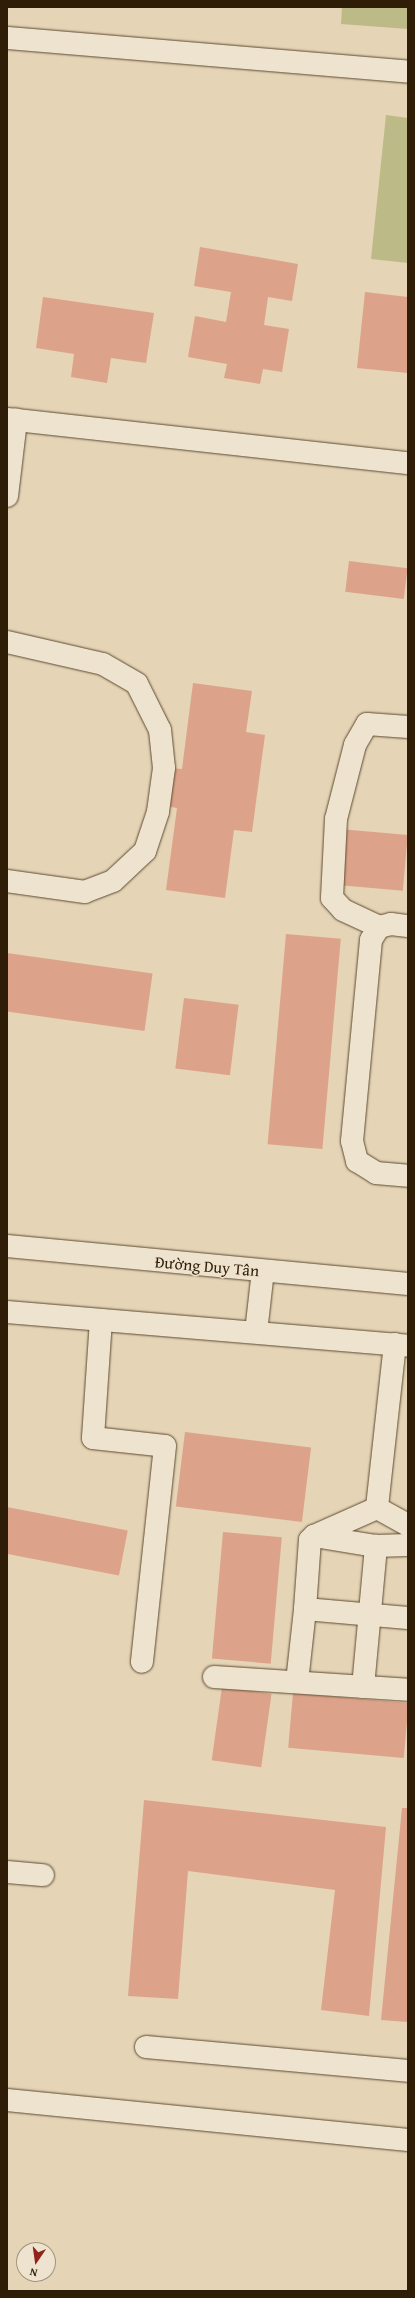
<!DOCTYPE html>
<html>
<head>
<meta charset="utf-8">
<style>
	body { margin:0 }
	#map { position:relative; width:415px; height:2298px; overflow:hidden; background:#e5d4b5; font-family:"Gentium Book Plus",serif }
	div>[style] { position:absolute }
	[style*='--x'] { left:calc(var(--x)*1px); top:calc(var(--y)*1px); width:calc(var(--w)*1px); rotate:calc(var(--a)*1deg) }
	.green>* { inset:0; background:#bcbb88 }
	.building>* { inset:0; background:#dda38a; transform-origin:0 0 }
	.roads { filter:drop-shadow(0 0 1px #5d4b32) drop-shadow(0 0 1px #5d4b32) }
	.minor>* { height:22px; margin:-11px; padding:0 11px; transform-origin:11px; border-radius:11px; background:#eee3cf }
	span { translate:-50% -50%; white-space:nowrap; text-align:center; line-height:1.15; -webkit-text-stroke:3px #eee3cf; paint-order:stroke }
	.street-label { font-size:16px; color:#301d07 }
	.frame { position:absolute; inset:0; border:8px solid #301d07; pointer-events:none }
	.north { position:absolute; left:16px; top:2242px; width:40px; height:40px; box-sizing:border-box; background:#eee3cf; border:1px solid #a2947f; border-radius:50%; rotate:193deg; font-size:11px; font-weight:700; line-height:16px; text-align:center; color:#301d07 }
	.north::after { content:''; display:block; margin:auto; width:14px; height:18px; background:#8f2418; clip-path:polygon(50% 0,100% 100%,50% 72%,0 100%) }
</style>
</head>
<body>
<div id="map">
	<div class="green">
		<div style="clip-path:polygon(342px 7px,408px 7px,408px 29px,341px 24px)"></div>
		<div style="clip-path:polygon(386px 115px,408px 118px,408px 263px,371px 259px)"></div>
	</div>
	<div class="building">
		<div style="clip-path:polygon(200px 247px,298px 264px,292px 301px,268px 297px,264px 325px,289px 329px,282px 372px,263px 369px,260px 384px,224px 378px,227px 364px,188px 357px,195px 316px,226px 322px,231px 292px,194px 286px)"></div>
		<div style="clip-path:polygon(365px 292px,408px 297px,408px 373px,357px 368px)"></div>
		<div style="clip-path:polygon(43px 297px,154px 313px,146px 363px,111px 358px,107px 383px,71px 377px,74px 354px,36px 348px)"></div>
		<div style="left:349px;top:561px;width:59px;height:31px;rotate:7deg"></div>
		<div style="clip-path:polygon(193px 683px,252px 691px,246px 732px,265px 735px,252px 832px,234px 830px,225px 898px,166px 890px,177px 808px,165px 806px,170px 768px,182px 769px)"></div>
		<div style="left:340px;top:829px;width:68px;height:56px;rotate:5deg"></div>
		<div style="left:286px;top:934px;width:55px;height:211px;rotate:5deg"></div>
		<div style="left:7px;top:953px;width:147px;height:58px;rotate:8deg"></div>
		<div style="left:184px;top:998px;width:55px;height:71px;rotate:7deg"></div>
		<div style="left:185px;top:1432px;width:127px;height:75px;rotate:7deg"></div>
		<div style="left:7px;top:1507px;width:123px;height:46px;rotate:11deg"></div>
		<div style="left:223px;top:1532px;width:59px;height:127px;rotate:5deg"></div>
		<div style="left:222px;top:1687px;width:50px;height:74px;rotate:8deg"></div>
		<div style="left:293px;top:1693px;width:116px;height:55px;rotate:5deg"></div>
		<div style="clip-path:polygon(144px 1800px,386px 1827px,369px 2016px,321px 2010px,335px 1890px,188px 1871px,178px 1999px,128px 1996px)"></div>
		<div style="clip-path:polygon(402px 1808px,408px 1808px,408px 2022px,381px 2020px)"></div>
	</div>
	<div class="roads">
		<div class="minor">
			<div style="--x:7;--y:38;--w:402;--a:4.8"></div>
			<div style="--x:7;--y:419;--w:403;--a:6.3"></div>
			<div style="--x:7;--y:496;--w:77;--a:-83.2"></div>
			<div style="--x:7;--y:642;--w:98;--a:12.9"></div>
			<div style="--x:103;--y:664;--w:39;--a:30"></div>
			<div style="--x:137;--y:684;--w:51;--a:63.4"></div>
			<div style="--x:160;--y:730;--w:38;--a:84"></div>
			<div style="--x:164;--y:768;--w:44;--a:97.8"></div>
			<div style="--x:158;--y:812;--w:41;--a:108.4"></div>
			<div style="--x:145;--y:851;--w:44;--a:136.8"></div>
			<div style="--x:113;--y:881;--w:30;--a:159"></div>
			<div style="--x:85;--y:892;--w:79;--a:-172"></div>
			<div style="--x:408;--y:727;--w:41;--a:-175.8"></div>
			<div style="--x:367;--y:724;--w:24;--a:120"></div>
			<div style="--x:355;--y:745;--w:76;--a:104.4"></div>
			<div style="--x:336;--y:819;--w:79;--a:92.9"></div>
			<div style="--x:332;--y:898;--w:16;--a:47"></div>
			<div style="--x:343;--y:910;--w:40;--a:25"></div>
			<div style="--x:379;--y:927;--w:15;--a:122"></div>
			<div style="--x:371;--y:940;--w:202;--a:95.4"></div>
			<div style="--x:352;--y:1141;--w:21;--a:76"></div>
			<div style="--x:357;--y:1161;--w:22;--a:32"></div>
			<div style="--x:376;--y:1173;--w:32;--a:5"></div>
			<div style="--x:379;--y:927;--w:12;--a:-14"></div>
			<div style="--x:391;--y:924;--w:17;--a:7"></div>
			<div style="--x:7;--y:1246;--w:403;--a:5.4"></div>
			<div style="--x:7;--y:1312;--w:402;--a:4.8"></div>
			<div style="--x:101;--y:1320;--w:118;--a:93.9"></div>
			<div style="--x:93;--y:1438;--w:72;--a:6.3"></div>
			<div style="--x:165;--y:1446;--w:217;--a:96.1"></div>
			<div style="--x:256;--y:1332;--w:61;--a:-83.5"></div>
			<div style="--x:395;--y:1344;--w:165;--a:96.3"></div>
			<div style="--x:377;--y:1508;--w:35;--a:29"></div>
			<div style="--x:314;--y:1536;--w:63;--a:9.2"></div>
			<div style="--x:376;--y:1546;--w:32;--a:-2"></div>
			<div style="--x:305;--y:1609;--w:69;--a:-85.9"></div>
			<div style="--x:310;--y:1540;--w:6;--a:-45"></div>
			<div style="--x:314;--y:1536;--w:69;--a:-24"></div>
			<div style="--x:214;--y:1677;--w:194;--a:3.8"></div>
			<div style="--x:297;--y:1682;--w:73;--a:-83.7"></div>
			<div style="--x:305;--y:1609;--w:103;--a:5"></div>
			<div style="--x:363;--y:1687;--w:142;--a:-84.7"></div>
			<div style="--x:7;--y:1872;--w:36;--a:5"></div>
			<div style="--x:146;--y:2047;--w:263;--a:5.2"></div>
			<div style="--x:7;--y:2100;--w:403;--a:5.7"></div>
		</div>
	</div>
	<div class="street-label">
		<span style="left:207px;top:1266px;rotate:5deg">Đường Duy Tân</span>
	</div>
	<div class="frame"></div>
	<div class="north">N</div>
</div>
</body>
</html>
